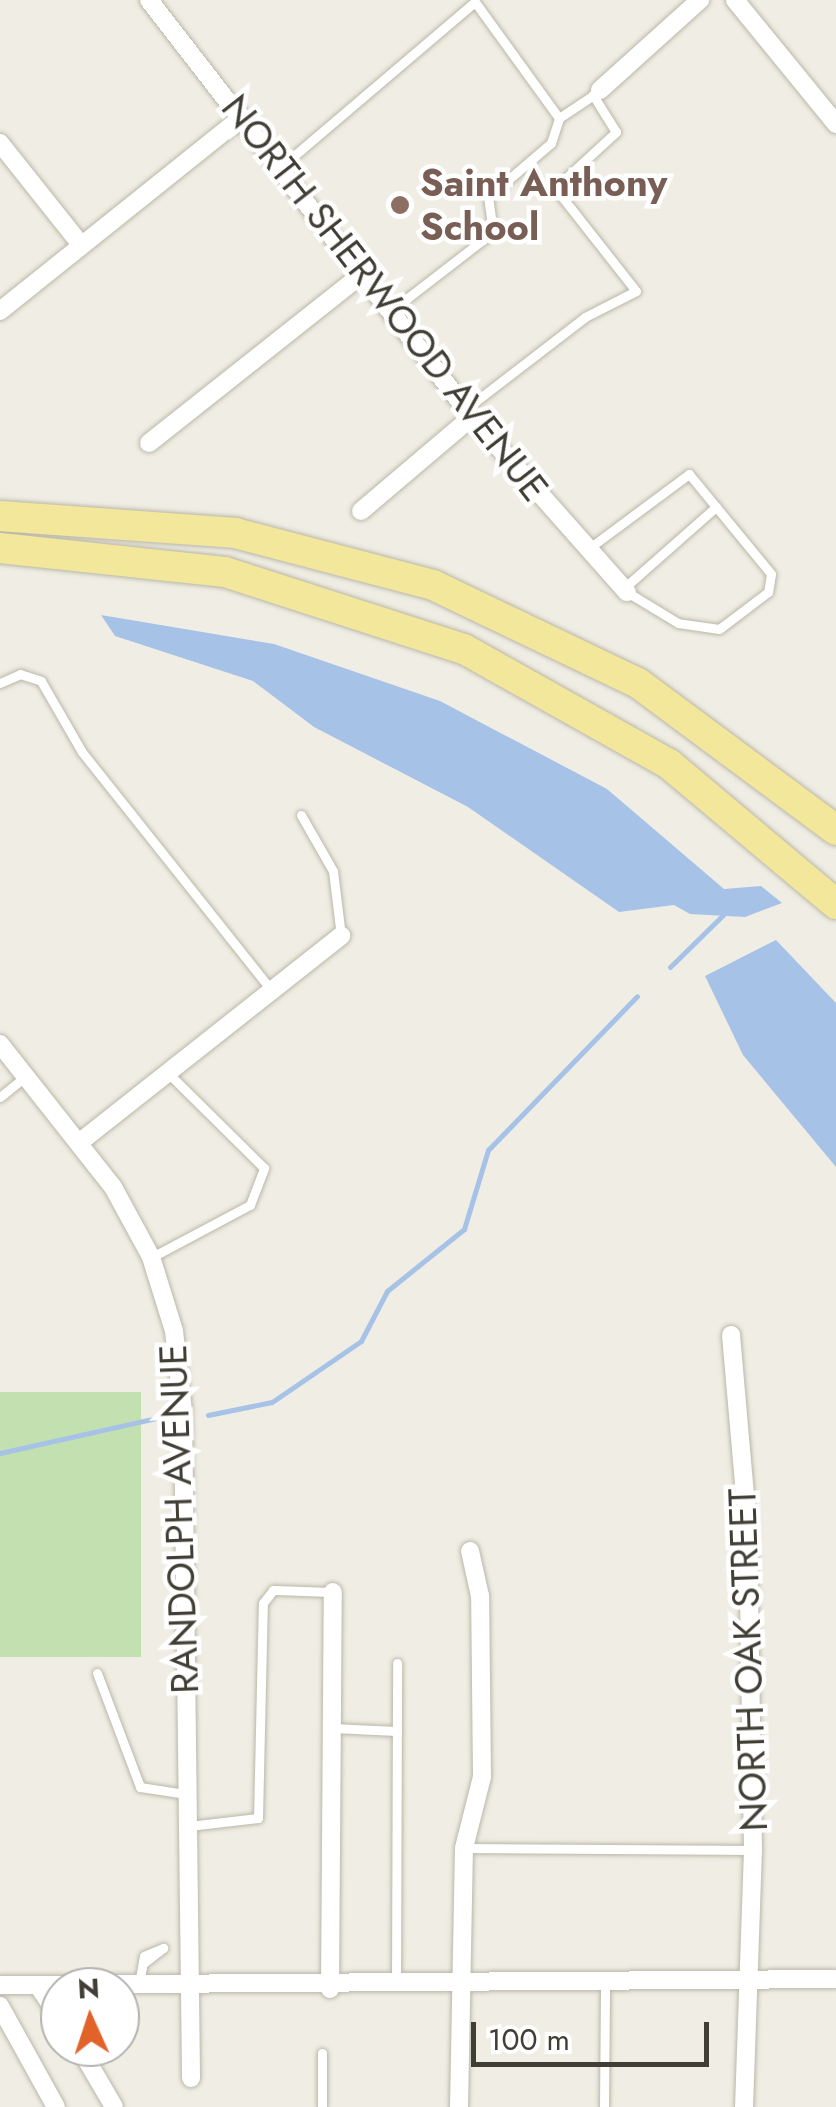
<!DOCTYPE html>
<html>
<head>
<meta charset="utf-8">
<style>
	body { margin:0 }
	#map { position:relative; width:836px; height:2107px; overflow:hidden; background:#f0eee4; font-family:Jost,sans-serif }
	div>[style] { position:absolute }
	[style*='--x'] { left:calc(var(--x)*1px); top:calc(var(--y)*1px); width:calc(var(--w)*1px); rotate:calc(var(--a)*1deg) }
	.green>* { inset:0; background:#c3e0b1; transform-origin:0 0 }
	.water>* { inset:0; background:#a7c2e7 }
	.stream>* { height:5px; margin:-2.5px; padding:0 2.5px; transform-origin:2.5px; border-radius:2.5px; background:#a7c2e7 }
	.roads { filter:drop-shadow(0 0 2px #bab7a8) drop-shadow(0 0 2px #bab7a8) }
	.lane>* { height:9px; margin:-4.5px; padding:0 4.5px; transform-origin:4.5px; border-radius:4.5px; background:#fff }
	.street>* { height:18px; margin:-9px; padding:0 9px; transform-origin:9px; border-radius:9px; background:#fff }
	.primary>* { height:30px; margin:-15px; padding:0 15px; transform-origin:15px; border-radius:15px; background:#f2e79b }
	.dots>* { width:28px; height:28px; translate:-50% -50%; box-sizing:border-box; border:5px solid #fff; border-radius:50% }
	span { translate:-50% -50%; white-space:nowrap; text-align:center; line-height:1.15; -webkit-text-stroke:9px #fff; paint-order:stroke }
	.education-label { font-size:38px; color:#785e54; font-weight:700 }
	.left { translate:0 -50%; text-align:left }
	.street-label { font-size:38px; color:#413f35 }
	.north { position:absolute; left:40px; top:1967px; width:100px; height:100px; box-sizing:border-box; background:#fff; border:2px solid #b3b2ae; border-radius:50%; rotate:357deg; font-size:28px; font-weight:700; line-height:40px; text-align:center; color:#413f35 }
	.north::after { content:''; display:block; margin:auto; width:35px; height:45px; background:#e1632a; clip-path:polygon(50% 0,100% 100%,50% 72%,0 100%) }
	.scale { position:absolute; left:471px; top:2022px; width:238px; height:45px; box-sizing:border-box; border:5px solid #413f35; border-top:0; padding-left:12px; font-size:30px; line-height:35px; white-space:nowrap; color:#413f35; -webkit-text-stroke:8px #fff; paint-order:stroke }
</style>
</head>
<body>
<div id="map">
	<div class="green">
		<div style="left:141px;top:1392px;width:265px;height:141px;rotate:90deg"></div>
	</div>
	<div class="water">
		<div style="clip-path:polygon(101px 615px,274px 644px,440px 701px,607px 789px,724px 889px,761px 886px,782px 903px,745px 917px,690px 914px,674px 905px,619px 912px,468px 807px,314px 727px,253px 681px,115px 636px)"></div>
		<div style="clip-path:polygon(776px 940px,836px 1003px,836px 1167px,743px 1055px,705px 976px)"></div>
	</div>
	<div class="stream">
		<div style="--x:670;--y:967;--w:76;--a:-44.5"></div>
		<div style="--x:208;--y:1415;--w:65;--a:-11.5"></div>
		<div style="--x:272;--y:1402;--w:108;--a:-34.4"></div>
		<div style="--x:361;--y:1341;--w:56;--a:-62.5"></div>
		<div style="--x:387;--y:1291;--w:99;--a:-38.8"></div>
		<div style="--x:464;--y:1229;--w:83;--a:-73.1"></div>
		<div style="--x:488;--y:1150;--w:214;--a:-45.9"></div>
		<div style="--x:0;--y:1453;--w:161;--a:-12.6"></div>
	</div>
	<div class="roads">
		<div class="lane">
			<div style="--x:282;--y:166;--w:253;--a:-40.4"></div>
			<div style="--x:475;--y:2;--w:143;--a:54.1"></div>
			<div style="--x:559;--y:118;--w:47;--a:-33.7"></div>
			<div style="--x:392;--y:310;--w:128;--a:-37.7"></div>
			<div style="--x:493;--y:232;--w:35;--a:-98"></div>
			<div style="--x:488;--y:197;--w:83;--a:-40.6"></div>
			<div style="--x:551;--y:143;--w:26;--a:-72"></div>
			<div style="--x:467;--y:408;--w:149;--a:-37.6"></div>
			<div style="--x:585;--y:317;--w:57;--a:-27"></div>
			<div style="--x:636;--y:291;--w:131;--a:-128.2"></div>
			<div style="--x:555;--y:188;--w:83;--a:-42.6"></div>
			<div style="--x:616;--y:132;--w:44;--a:-121.9"></div>
			<div style="--x:588;--y:549;--w:126;--a:-36.6"></div>
			<div style="--x:689;--y:474;--w:129;--a:50.6"></div>
			<div style="--x:771;--y:574;--w:18;--a:99"></div>
			<div style="--x:768;--y:592;--w:61;--a:142.9"></div>
			<div style="--x:719;--y:629;--w:41;--a:-171.7"></div>
			<div style="--x:678;--y:623;--w:60;--a:-148.7"></div>
			<div style="--x:624;--y:588;--w:123;--a:-41.4"></div>
			<div style="--x:0;--y:683;--w:22;--a:-24"></div>
			<div style="--x:20;--y:674;--w:22;--a:18"></div>
			<div style="--x:41;--y:681;--w:82;--a:60"></div>
			<div style="--x:82;--y:752;--w:305;--a:51.5"></div>
			<div style="--x:301;--y:815;--w:64;--a:60.3"></div>
			<div style="--x:333;--y:871;--w:65;--a:83"></div>
			<div style="--x:0;--y:1097;--w:32;--a:-39"></div>
			<div style="--x:152;--y:1257;--w:111;--a:-28"></div>
			<div style="--x:250;--y:1205;--w:40;--a:-69"></div>
			<div style="--x:264;--y:1168;--w:129;--a:-135.3"></div>
			<div style="--x:97;--y:1673;--w:122;--a:69.3"></div>
			<div style="--x:140;--y:1787;--w:47;--a:8.7"></div>
			<div style="--x:332;--y:1728;--w:65;--a:2.6"></div>
			<div style="--x:189;--y:1826;--w:69;--a:-6.6"></div>
			<div style="--x:258;--y:1818;--w:215;--a:-88.7"></div>
			<div style="--x:263;--y:1603;--w:16;--a:-52"></div>
			<div style="--x:273;--y:1590;--w:60;--a:1.9"></div>
			<div style="--x:464;--y:1848;--w:289;--a:0.4"></div>
			<div style="--x:139;--y:1984;--w:28;--a:-80"></div>
			<div style="--x:144;--y:1956;--w:21;--a:-23"></div>
			<div style="--x:163;--y:1948;--w:24;--a:142"></div>
			<div style="--x:396;--y:1985;--w:322;--a:-89.8"></div>
			<div style="--x:322;--y:2107;--w:54;--a:-90"></div>
			<div style="--x:604;--y:2107;--w:122;--a:-89.5"></div>
		</div>
		<div class="street">
			<div style="--x:149;--y:0;--w:527;--a:52.24"></div>
			<div style="--x:472;--y:417;--w:234;--a:48.5"></div>
			<div style="--x:735;--y:0;--w:160;--a:50.8"></div>
			<div style="--x:600;--y:90;--w:135;--a:-42"></div>
			<div style="--x:0;--y:143;--w:130;--a:51.5"></div>
			<div style="--x:0;--y:311;--w:310;--a:-38.7"></div>
			<div style="--x:149;--y:443;--w:272;--a:-38.4"></div>
			<div style="--x:361;--y:511;--w:145;--a:-40.3"></div>
			<div style="--x:0;--y:1044;--w:182;--a:51.7"></div>
			<div style="--x:113;--y:1187;--w:80;--a:61.5"></div>
			<div style="--x:151;--y:1257;--w:77;--a:72.7"></div>
			<div style="--x:174;--y:1331;--w:81;--a:83.6"></div>
			<div style="--x:183;--y:1411;--w:667;--a:89.31"></div>
			<div style="--x:80;--y:1142;--w:333;--a:-38.3"></div>
			<div style="--x:731;--y:1335;--w:197;--a:85"></div>
			<div style="--x:748;--y:1531;--w:319;--a:89.1"></div>
			<div style="--x:753;--y:1850;--w:257;--a:92"></div>
			<div style="--x:0;--y:1985;--w:836;--a:-0.41"></div>
			<div style="--x:39;--y:1987;--w:37;--a:56"></div>
			<div style="--x:330;--y:1989;--w:397;--a:-89.6"></div>
			<div style="--x:0;--y:2006;--w:115;--a:61"></div>
			<div style="--x:79;--y:2047;--w:69;--a:59.7"></div>
			<div style="--x:459;--y:2107;--w:259;--a:-88.9"></div>
			<div style="--x:464;--y:1848;--w:73;--a:-75.8"></div>
			<div style="--x:482;--y:1777;--w:181;--a:-90.6"></div>
			<div style="--x:480;--y:1596;--w:46;--a:-102.5"></div>
		</div>
		<div class="primary">
			<div style="--x:0;--y:516;--w:236;--a:4.1"></div>
			<div style="--x:235;--y:533;--w:205;--a:14.7"></div>
			<div style="--x:433;--y:585;--w:227;--a:25.6"></div>
			<div style="--x:638;--y:683;--w:247;--a:36.6"></div>
			<div style="--x:0;--y:548;--w:226;--a:6.1"></div>
			<div style="--x:225;--y:572;--w:251;--a:17.9"></div>
			<div style="--x:464;--y:649;--w:235;--a:29.3"></div>
			<div style="--x:669;--y:764;--w:218;--a:40"></div>
		</div>
	</div>
	<div class="dots">
		<div style="left:400px;top:205px;background:#8d6e63"></div>
	</div>
	<div class="education-label">
		<span class="left" style="left:420px;top:205px">Saint Anthony<br>School</span>
	</div>
	<div class="street-label">
		<span style="left:385px;top:298px;rotate:52deg">NORTH SHERWOOD AVENUE</span>
		<span style="left:179px;top:1519px;rotate:-92deg">RANDOLPH AVENUE</span>
		<span style="left:748px;top:1660px;rotate:-92deg">NORTH OAK STREET</span>
	</div>
	<div class="north">N</div>
	<div class="scale">100 m</div>
</div>
</body>
</html>
